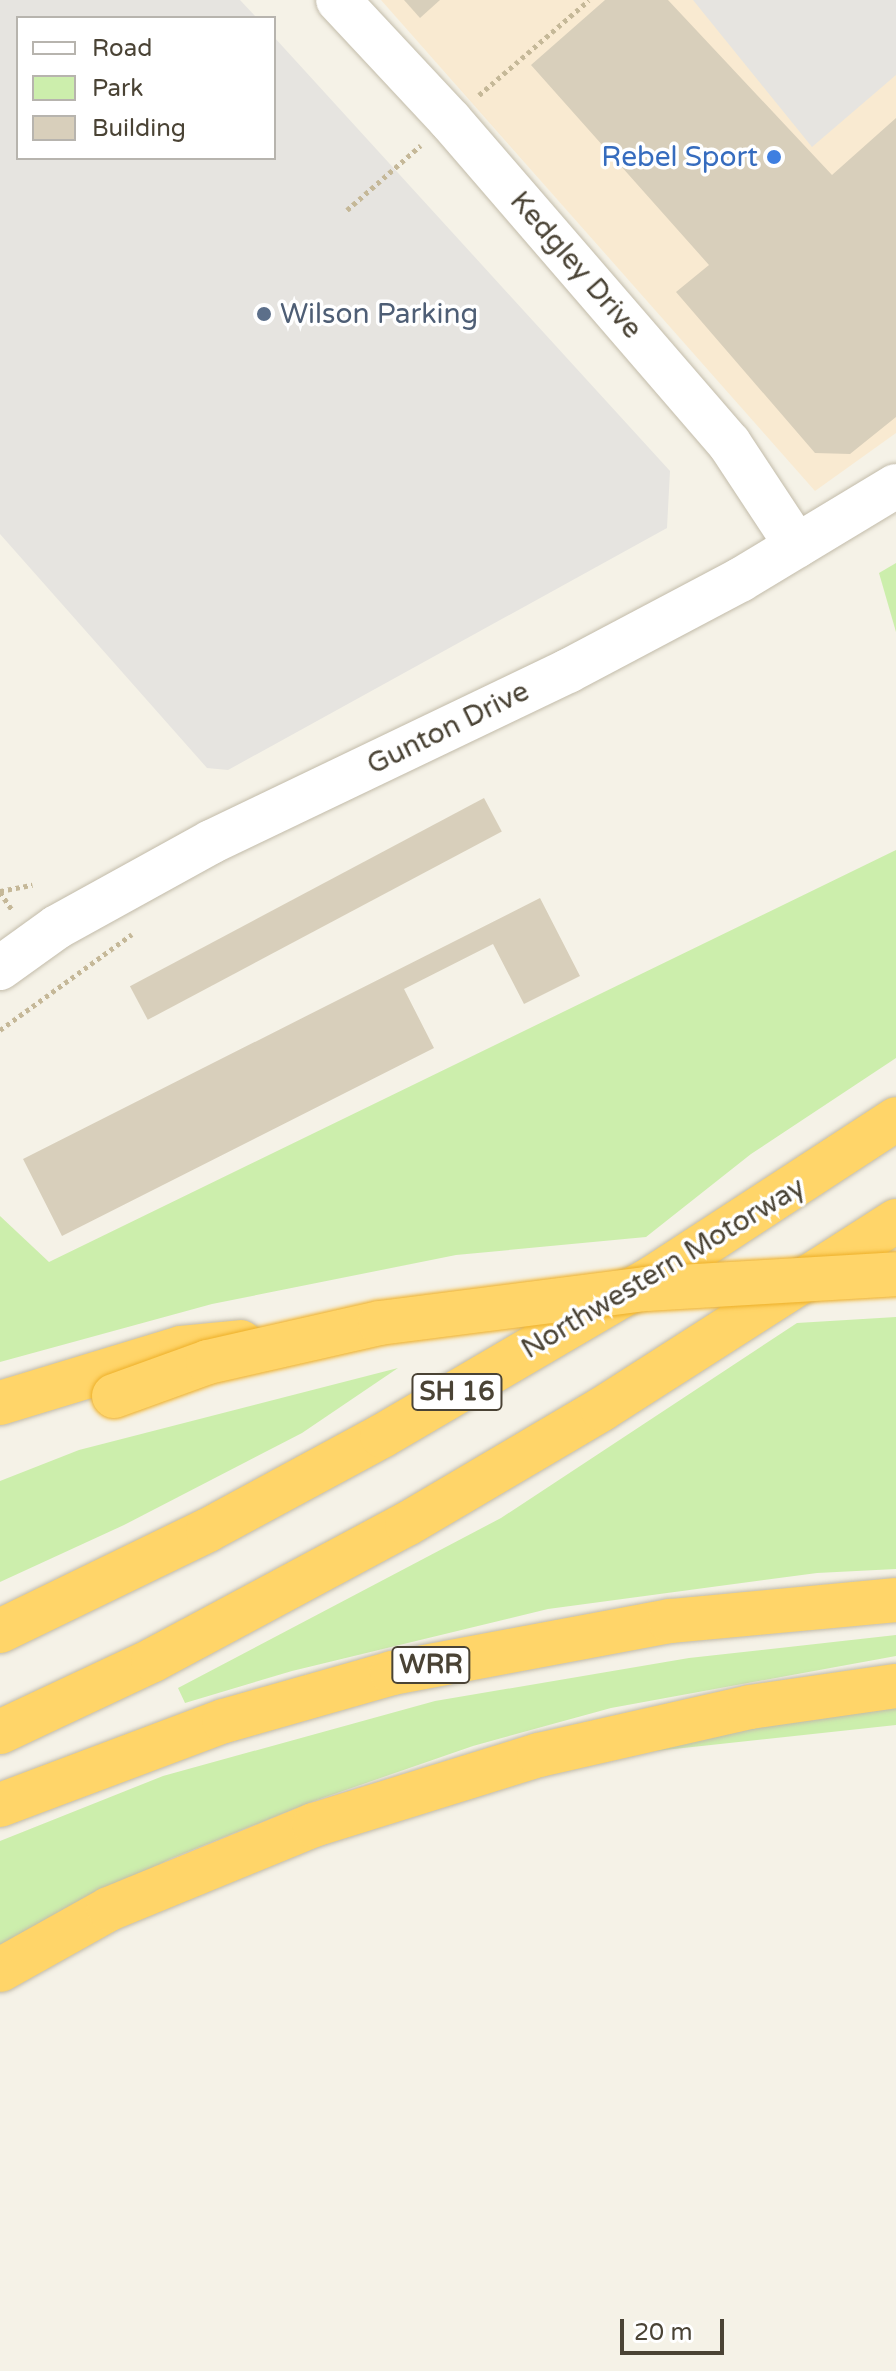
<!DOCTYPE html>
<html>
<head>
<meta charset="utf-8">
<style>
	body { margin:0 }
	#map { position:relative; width:896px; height:2371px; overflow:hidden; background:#f5f2e7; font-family:"Varela Round",sans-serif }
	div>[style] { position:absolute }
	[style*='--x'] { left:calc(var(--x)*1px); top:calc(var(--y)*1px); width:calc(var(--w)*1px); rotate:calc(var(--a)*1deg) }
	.commercial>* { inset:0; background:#f9ead1 }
	.green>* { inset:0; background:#cceeac }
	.parking>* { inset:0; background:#e6e4e0 }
	.building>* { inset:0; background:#d8cfbb; transform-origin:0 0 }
	.path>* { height:5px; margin-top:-2.5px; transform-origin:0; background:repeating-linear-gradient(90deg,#c5b898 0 4px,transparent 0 8px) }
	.roads { filter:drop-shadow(0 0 2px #c2bba9) drop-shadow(0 0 2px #c2bba9) }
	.minor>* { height:44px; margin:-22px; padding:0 22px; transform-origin:22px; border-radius:22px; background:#fff }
	.highway>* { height:44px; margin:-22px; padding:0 22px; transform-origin:22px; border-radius:22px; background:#ffd569 }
	.bridges { filter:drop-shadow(0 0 2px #eeb029) drop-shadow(0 0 2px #eeb029) }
	.highway-bridge>* { height:44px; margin:-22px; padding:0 22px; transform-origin:22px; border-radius:22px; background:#ffd569 }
	.dots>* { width:22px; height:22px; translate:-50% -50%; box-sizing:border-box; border:4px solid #fff; border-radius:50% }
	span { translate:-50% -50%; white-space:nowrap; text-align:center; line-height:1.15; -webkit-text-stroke:7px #fff; paint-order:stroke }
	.shield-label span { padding:2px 6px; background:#fff; border:2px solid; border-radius:6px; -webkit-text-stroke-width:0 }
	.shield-label { font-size:26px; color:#4a4335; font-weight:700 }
	.shop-label { font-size:28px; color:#366cbe }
	.right { translate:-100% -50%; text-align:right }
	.street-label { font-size:28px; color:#4a4335 }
	.service-label { font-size:28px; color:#4e5e75 }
	.left { translate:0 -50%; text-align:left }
	.legend { position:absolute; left:16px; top:16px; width:260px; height:144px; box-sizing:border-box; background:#fff; border:2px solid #b7b4ae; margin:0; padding:10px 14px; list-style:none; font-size:24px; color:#4a4335 }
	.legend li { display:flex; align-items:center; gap:16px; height:40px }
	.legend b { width:40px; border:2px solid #b7b4ae }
	.scale { position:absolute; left:620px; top:2319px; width:104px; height:36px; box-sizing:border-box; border:4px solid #4a4335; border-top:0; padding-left:10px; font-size:24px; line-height:28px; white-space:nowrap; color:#4a4335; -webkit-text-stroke:6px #fff; paint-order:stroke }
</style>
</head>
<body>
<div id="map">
	<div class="commercial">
		<div style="clip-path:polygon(381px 0,896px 0,896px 433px,815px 491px)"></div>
	</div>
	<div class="green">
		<div style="clip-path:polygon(896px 563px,896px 632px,879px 573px)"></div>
		<div style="clip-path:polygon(896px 850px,896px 1058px,751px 1154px,646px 1237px,456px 1255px,212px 1304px,0 1362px,0 1216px,49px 1262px)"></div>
		<div style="clip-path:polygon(896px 1317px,896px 1569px,817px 1573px,548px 1609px,292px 1671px,185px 1703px,178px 1688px,501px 1518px,797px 1323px)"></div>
		<div style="clip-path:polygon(398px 1368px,302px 1433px,124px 1525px,0 1582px,0 1481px,79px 1450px)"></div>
		<div style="clip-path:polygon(896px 1635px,896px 1656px,611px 1708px,473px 1746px,314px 1801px,170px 1859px,0 1945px,0 1841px,163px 1776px,435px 1701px,689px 1658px)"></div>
		<div style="clip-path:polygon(896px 1702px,896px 1725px,646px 1752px,727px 1726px)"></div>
	</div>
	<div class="parking">
		<div style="clip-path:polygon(0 0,240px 0,257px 18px,18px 18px,18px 158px,274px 158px,274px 37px,670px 471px,667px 528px,228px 770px,207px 768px,0 534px)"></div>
		<div style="clip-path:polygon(693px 0,896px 0,896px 75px,812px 147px)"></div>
	</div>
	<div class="building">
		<div style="clip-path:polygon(404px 0,440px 0,420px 18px)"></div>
		<div style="clip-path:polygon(605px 0,668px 0,832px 175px,896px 118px,896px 417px,850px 454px,815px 453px,676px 292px,709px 265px,531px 65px)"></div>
		<div style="left:484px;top:798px;width:38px;height:401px;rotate:62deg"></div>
		<div style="clip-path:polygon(540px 898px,580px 976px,524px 1004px,493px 944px,404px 989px,434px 1048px,62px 1236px,23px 1159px)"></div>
	</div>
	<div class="path">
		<div style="--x:479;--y:95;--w:145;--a:-40.8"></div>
		<div style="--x:347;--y:210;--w:98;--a:-41.3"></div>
		<div style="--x:0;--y:891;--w:33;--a:-11"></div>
		<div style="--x:0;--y:892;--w:23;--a:56"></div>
		<div style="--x:0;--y:1030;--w:163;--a:-36"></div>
	</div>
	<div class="roads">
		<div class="minor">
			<div style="--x:338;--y:0;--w:164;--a:47"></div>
			<div style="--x:450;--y:120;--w:427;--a:49.2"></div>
			<div style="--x:729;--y:443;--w:123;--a:56.6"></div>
			<div style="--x:0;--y:968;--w:70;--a:-35.7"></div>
			<div style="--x:57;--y:927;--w:176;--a:-28.9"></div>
			<div style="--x:211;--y:842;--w:396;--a:-25.6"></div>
			<div style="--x:568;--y:671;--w:195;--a:-27.9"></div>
			<div style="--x:740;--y:580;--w:182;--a:-31.1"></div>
		</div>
		<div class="highway">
			<div style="--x:0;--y:1403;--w:189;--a:-16.9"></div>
			<div style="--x:181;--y:1348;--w:60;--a:-5.7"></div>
			<div style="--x:0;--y:1631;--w:231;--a:-25.9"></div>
			<div style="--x:208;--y:1530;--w:198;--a:-28.4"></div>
			<div style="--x:382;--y:1436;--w:315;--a:-30.3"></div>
			<div style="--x:654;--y:1277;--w:289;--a:-33.1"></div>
			<div style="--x:0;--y:1732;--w:169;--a:-25.2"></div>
			<div style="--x:153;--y:1660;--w:288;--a:-28.2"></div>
			<div style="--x:407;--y:1524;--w:226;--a:-30.5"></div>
			<div style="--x:602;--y:1409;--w:349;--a:-32.6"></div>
			<div style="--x:0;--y:1805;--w:239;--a:-20.6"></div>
			<div style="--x:224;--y:1721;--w:175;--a:-15.9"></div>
			<div style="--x:392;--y:1673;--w:283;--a:-10.6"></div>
			<div style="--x:670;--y:1621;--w:227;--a:-5.3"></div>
			<div style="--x:0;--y:1970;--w:125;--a:-29.2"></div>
			<div style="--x:109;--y:1909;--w:222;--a:-22.3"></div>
			<div style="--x:314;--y:1825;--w:236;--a:-17.3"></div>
			<div style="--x:539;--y:1755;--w:216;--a:-12.8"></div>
			<div style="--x:750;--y:1707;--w:148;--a:-8.2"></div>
		</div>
	</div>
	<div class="bridges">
		<div class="highway-bridge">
			<div style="--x:114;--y:1396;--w:100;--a:-19.9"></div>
			<div style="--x:208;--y:1362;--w:176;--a:-12.8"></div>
			<div style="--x:380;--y:1323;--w:269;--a:-7.3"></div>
			<div style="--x:647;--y:1289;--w:249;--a:-3.4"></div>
		</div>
	</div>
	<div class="dots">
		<div style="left:774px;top:157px;background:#3f7fe0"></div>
		<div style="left:264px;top:314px;background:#5c6f8a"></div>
	</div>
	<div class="shield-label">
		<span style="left:457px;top:1392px">SH 16</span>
		<span style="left:431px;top:1665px">WRR</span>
	</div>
	<div class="shop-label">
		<span class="right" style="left:758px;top:157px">Rebel Sport</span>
	</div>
	<div class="street-label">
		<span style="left:576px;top:265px;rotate:49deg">Kedgley Drive</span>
		<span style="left:448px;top:728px;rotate:-26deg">Gunton Drive</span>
		<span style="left:663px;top:1268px;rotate:-31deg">Northwestern Motorway</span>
	</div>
	<div class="service-label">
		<span class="left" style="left:280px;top:314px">Wilson Parking</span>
	</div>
	<ul class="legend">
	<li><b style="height:10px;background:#fff"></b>Road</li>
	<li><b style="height:22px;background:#cceeac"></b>Park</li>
	<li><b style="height:22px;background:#d8cfbb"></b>Building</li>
	</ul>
	<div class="scale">20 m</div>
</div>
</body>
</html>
